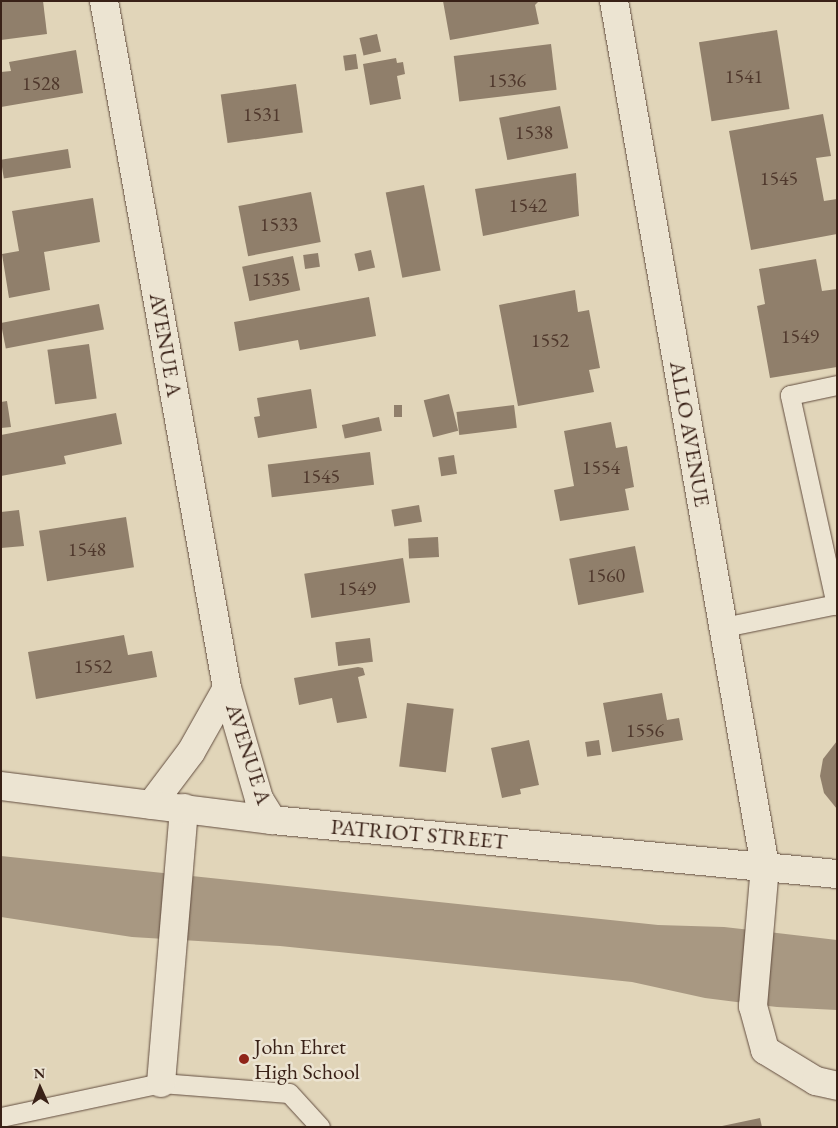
<!DOCTYPE html>
<html>
<head>
<meta charset="utf-8">
<style>
	body { margin:0 }
	#map { position:relative; width:838px; height:1128px; overflow:hidden; background:#e1d5b9; font-family:"EB Garamond",serif }
	div>[style] { position:absolute }
	[style*='--x'] { left:calc(var(--x)*1px); top:calc(var(--y)*1px); width:calc(var(--w)*1px); rotate:calc(var(--a)*1deg) }
	.water>* { inset:0; background:#a89882 }
	.building>* { inset:0; background:#907f6b; transform-origin:0 0 }
	.roads { filter:drop-shadow(0 0 1px #634e40) drop-shadow(0 0 1px #634e40) }
	.lane>* { height:19px; margin:-9.5px; padding:0 9.5px; transform-origin:9.5px; border-radius:9.5px; background:#ece4d2 }
	.street>* { height:28px; margin:-14px; padding:0 14px; transform-origin:14px; border-radius:14px; background:#ece4d2 }
	.secondary>* { height:28px; margin:-14px; padding:0 14px; transform-origin:14px; border-radius:14px; background:#ece4d2 }
	.dots>* { width:14px; height:14px; translate:-50% -50%; box-sizing:border-box; border:2px solid #ece4d2; border-radius:50% }
	span { translate:-50% -50%; white-space:nowrap; text-align:center; line-height:1.15; -webkit-text-stroke:5px #ece4d2; paint-order:stroke }
	.number-label { font-size:20px; color:#4f382c }
	.number-label span { -webkit-text-stroke-width:0 }
	.street-label { font-size:22px; color:#392117 }
	.poi-label { font-size:22px; color:#392117 }
	.left { translate:0 -50%; text-align:left }
	.frame { position:absolute; inset:0; border:2px solid #392117; pointer-events:none }
	.north { position:absolute; left:15px; top:1063px; width:50px; height:50px; -webkit-text-stroke:4px #ece4d2; paint-order:stroke; rotate:358deg; font-size:14px; font-weight:700; line-height:20px; text-align:center; color:#392117 }
	.north::after { content:''; display:block; margin:auto; width:18px; height:22px; background:#392117; clip-path:polygon(50% 0,100% 100%,50% 72%,0 100%) }
</style>
</head>
<body>
<div id="map">
	<div class="water">
		<div style="clip-path:polygon(1px 856px,658px 925px,724px 927px,837px 940px,837px 1010px,777px 1007px,705px 998px,632px 982px,280px 946px,132px 937px,1px 917px)"></div>
	</div>
	<div class="building">
		<div style="clip-path:polygon(1px 1px,43px 1px,47px 34px,1px 40px)"></div>
		<div style="clip-path:polygon(443px 1px,539px 1px,535px 5px,539px 24px,450px 40px)"></div>
		<div style="left:777px;top:30px;width:80px;height:79px;rotate:81deg"></div>
		<div style="left:377px;top:34px;width:18px;height:18px;rotate:77deg"></div>
		<div style="left:551px;top:44px;width:46px;height:98px;rotate:83deg"></div>
		<div style="clip-path:polygon(76px 50px,83px 93px,1px 107px,1px 72px,11px 71px,9px 62px)"></div>
		<div style="left:356px;top:54px;width:15px;height:13px;rotate:82deg"></div>
		<div style="clip-path:polygon(396px 58px,397px 63px,403px 62px,405px 74px,397px 76px,401px 99px,370px 105px,363px 64px)"></div>
		<div style="left:296px;top:84px;width:49px;height:76px;rotate:82deg"></div>
		<div style="left:560px;top:106px;width:43px;height:62px;rotate:79deg"></div>
		<div style="clip-path:polygon(823px 114px,831px 156px,816px 158px,824px 201px,837px 199px,837px 234px,751px 250px,729px 131px)"></div>
		<div style="left:68px;top:149px;width:19px;height:68px;rotate:81deg"></div>
		<div style="clip-path:polygon(576px 173px,579px 216px,483px 236px,475px 189px)"></div>
		<div style="left:424px;top:185px;width:87px;height:39px;rotate:79deg"></div>
		<div style="left:311px;top:192px;width:51px;height:74px;rotate:79deg"></div>
		<div style="clip-path:polygon(93px 198px,100px 242px,44px 252px,50px 290px,9px 298px,2px 254px,19px 251px,12px 211px)"></div>
		<div style="left:371px;top:250px;width:18px;height:17px;rotate:77deg"></div>
		<div style="left:318px;top:253px;width:14px;height:15px;rotate:82deg"></div>
		<div style="left:293px;top:256px;width:35px;height:52px;rotate:78deg"></div>
		<div style="clip-path:polygon(816px 259px,822px 291px,837px 289px,837px 367px,770px 378px,757px 306px,765px 304px,759px 269px)"></div>
		<div style="clip-path:polygon(575px 290px,578px 312px,589px 310px,600px 368px,589px 370px,594px 392px,518px 406px,499px 305px)"></div>
		<div style="clip-path:polygon(369px 297px,376px 336px,300px 350px,298px 340px,239px 351px,234px 322px)"></div>
		<div style="left:99px;top:304px;width:26px;height:100px;rotate:79deg"></div>
		<div style="left:89px;top:344px;width:55px;height:42px;rotate:82deg"></div>
		<div style="clip-path:polygon(311px 389px,317px 428px,258px 438px,254px 417px,260px 416px,257px 398px)"></div>
		<div style="left:449px;top:394px;width:38px;height:26px;rotate:76deg"></div>
		<div style="clip-path:polygon(7px 401px,11px 427px,1px 428px,1px 402px)"></div>
		<div style="left:394px;top:405px;width:8px;height:12px"></div>
		<div style="left:514px;top:405px;width:23px;height:58px;rotate:83deg"></div>
		<div style="clip-path:polygon(116px 413px,122px 444px,64px 456px,66px 464px,1px 476px,1px 435px)"></div>
		<div style="left:379px;top:417px;width:14px;height:38px;rotate:78deg"></div>
		<div style="clip-path:polygon(611px 422px,616px 448px,627px 446px,634px 487px,625px 489px,629px 510px,560px 521px,554px 490px,574px 486px,564px 431px)"></div>
		<div style="left:370px;top:452px;width:33px;height:103px;rotate:83deg"></div>
		<div style="left:454px;top:455px;width:19px;height:16px;rotate:81deg"></div>
		<div style="left:419px;top:505px;width:17px;height:28px;rotate:80deg"></div>
		<div style="clip-path:polygon(19px 510px,24px 546px,1px 548px,1px 512px)"></div>
		<div style="left:126px;top:517px;width:51px;height:88px;rotate:81deg"></div>
		<div style="left:438px;top:537px;width:20px;height:30px;rotate:87deg"></div>
		<div style="left:635px;top:546px;width:47px;height:67px;rotate:79deg"></div>
		<div style="left:403px;top:558px;width:45px;height:100px;rotate:81deg"></div>
		<div style="clip-path:polygon(124px 635px,128px 655px,152px 651px,157px 677px,36px 699px,28px 652px)"></div>
		<div style="left:370px;top:638px;width:24px;height:35px;rotate:83deg"></div>
		<div style="clip-path:polygon(358px 667px,363px 668px,365px 675px,358px 677px,367px 718px,337px 723px,332px 698px,299px 705px,294px 678px)"></div>
		<div style="clip-path:polygon(662px 693px,667px 720px,679px 718px,683px 740px,612px 752px,603px 703px)"></div>
		<div style="left:407px;top:703px;width:47px;height:64px;rotate:7deg"></div>
		<div style="clip-path:polygon(529px 740px,539px 785px,520px 789px,521px 794px,502px 798px,491px 748px)"></div>
		<div style="left:599px;top:740px;width:15px;height:14px;rotate:82deg"></div>
		<div style="clip-path:polygon(837px 741px,837px 809px,824px 793px,820px 776px,823px 759px)"></div>
		<div style="clip-path:polygon(760px 1118px,762px 1127px,722px 1127px,722px 1126px)"></div>
	</div>
	<div class="roads">
		<div class="lane">
			<div style="--x:836;--y:605;--w:215;--a:-102.4"></div>
			<div style="--x:790;--y:395;--w:48;--a:-12"></div>
			<div style="--x:724;--y:627;--w:115;--a:-11.5"></div>
			<div style="--x:1;--y:1117;--w:164;--a:-12"></div>
			<div style="--x:161;--y:1083;--w:128;--a:4.5"></div>
			<div style="--x:289;--y:1093;--w:46;--a:47.6"></div>
		</div>
		<div class="street">
			<div style="--x:104;--y:1;--w:698;--a:79.85"></div>
			<div style="--x:227;--y:688;--w:116;--a:73.9"></div>
			<div style="--x:259;--y:799;--w:25;--a:58"></div>
			<div style="--x:614;--y:1;--w:878;--a:80.1"></div>
			<div style="--x:765;--y:866;--w:141;--a:94.9"></div>
			<div style="--x:753;--y:1006;--w:46;--a:74.7"></div>
			<div style="--x:765;--y:1050;--w:60;--a:31.3"></div>
			<div style="--x:816;--y:1081;--w:22;--a:13"></div>
			<div style="--x:151;--y:805;--w:66;--a:-53"></div>
			<div style="--x:191;--y:752;--w:73;--a:-60.6"></div>
			<div style="--x:161;--y:1083;--w:276;--a:-85.2"></div>
		</div>
		<div class="secondary">
			<div style="--x:1;--y:786;--w:273;--a:7.2"></div>
			<div style="--x:272;--y:820;--w:568;--a:5.46"></div>
		</div>
	</div>
	<div class="dots">
		<div style="left:244px;top:1059px;background:#8f2418"></div>
	</div>
	<div class="number-label">
		<span style="left:744px;top:76px">1541</span>
		<span style="left:507px;top:80px">1536</span>
		<span style="left:41px;top:83px">1528</span>
		<span style="left:262px;top:114px">1531</span>
		<span style="left:534px;top:132px">1538</span>
		<span style="left:779px;top:178px">1545</span>
		<span style="left:528px;top:205px">1542</span>
		<span style="left:279px;top:224px">1533</span>
		<span style="left:271px;top:279px">1535</span>
		<span style="left:800px;top:336px">1549</span>
		<span style="left:550px;top:340px">1552</span>
		<span style="left:601px;top:467px">1554</span>
		<span style="left:321px;top:476px">1545</span>
		<span style="left:87px;top:549px">1548</span>
		<span style="left:606px;top:575px">1560</span>
		<span style="left:357px;top:588px">1549</span>
		<span style="left:93px;top:666px">1552</span>
		<span style="left:645px;top:730px">1556</span>
	</div>
	<div class="street-label">
		<span style="left:166px;top:345px;rotate:80deg">AVENUE A</span>
		<span style="left:690px;top:434px;rotate:80deg">ALLO AVENUE</span>
		<span style="left:249px;top:754px;rotate:72deg">AVENUE A</span>
		<span style="left:419px;top:834px;rotate:5deg">PATRIOT STREET</span>
	</div>
	<div class="poi-label">
		<span class="left" style="left:254px;top:1059px">John Ehret<br>High School</span>
	</div>
	<div class="frame"></div>
	<div class="north">N</div>
</div>
</body>
</html>
